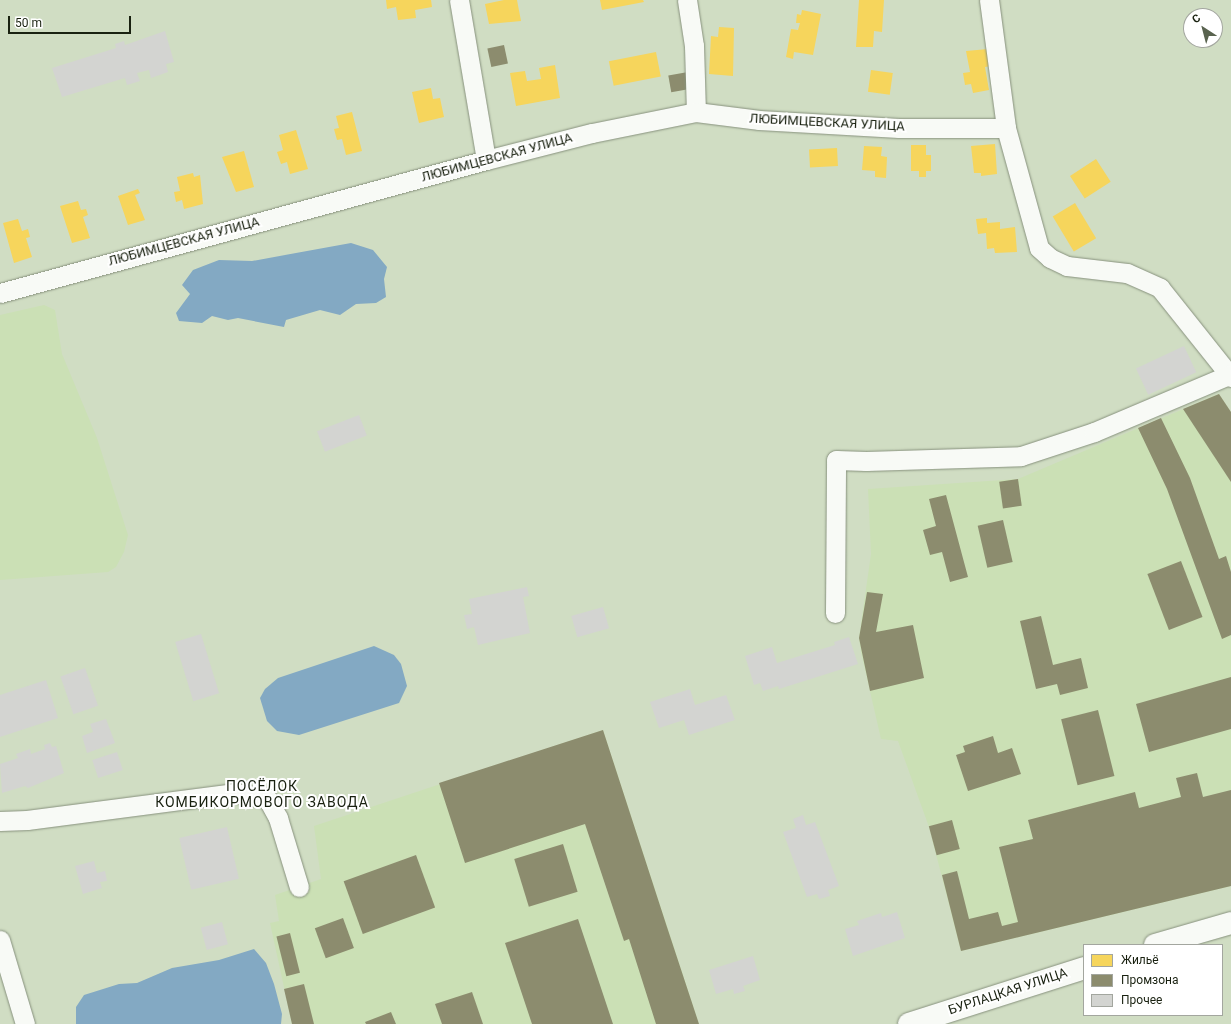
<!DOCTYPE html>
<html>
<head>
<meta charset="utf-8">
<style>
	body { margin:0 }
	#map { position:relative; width:1231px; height:1024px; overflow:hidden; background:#d0ddc3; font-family:Roboto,sans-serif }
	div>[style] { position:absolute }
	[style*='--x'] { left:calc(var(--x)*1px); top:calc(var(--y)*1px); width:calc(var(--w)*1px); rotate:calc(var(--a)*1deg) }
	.built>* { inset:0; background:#cbe0b5 }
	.water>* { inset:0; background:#83a9c3 }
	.homes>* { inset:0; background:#f6d55c; transform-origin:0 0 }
	.industry>* { inset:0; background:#8c8c6e; transform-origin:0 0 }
	.building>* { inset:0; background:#d3d4d1; transform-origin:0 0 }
	.roads { filter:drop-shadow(0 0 1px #87917d) drop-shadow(0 0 1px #87917d) }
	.minor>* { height:19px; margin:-9.5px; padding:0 9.5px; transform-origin:9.5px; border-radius:9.5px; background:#f8faf6 }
	.secondary>* { height:22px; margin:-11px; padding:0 11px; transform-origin:11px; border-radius:11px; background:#f8faf6 }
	span { translate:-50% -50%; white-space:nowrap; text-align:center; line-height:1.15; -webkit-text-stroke:4px #fff; paint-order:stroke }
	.street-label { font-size:13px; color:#192110 }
	.neighbourhood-label { font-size:14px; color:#192110; letter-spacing:1px }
	.legend { position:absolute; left:1083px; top:944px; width:140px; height:72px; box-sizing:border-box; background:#fff; border:1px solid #a3a69f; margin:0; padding:5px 7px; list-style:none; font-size:12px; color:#192110 }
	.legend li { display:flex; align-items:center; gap:8px; height:20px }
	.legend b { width:20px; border:1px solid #a3a69f }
	.north { position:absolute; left:1183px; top:8px; width:40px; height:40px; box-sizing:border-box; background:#fff; border:1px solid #a3a69f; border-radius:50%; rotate:324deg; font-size:11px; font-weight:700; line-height:16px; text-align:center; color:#192110 }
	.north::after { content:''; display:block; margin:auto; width:14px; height:18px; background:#59634f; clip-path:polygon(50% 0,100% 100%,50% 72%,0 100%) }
	.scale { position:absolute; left:8px; top:16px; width:123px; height:18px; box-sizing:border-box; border:2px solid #192110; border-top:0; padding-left:5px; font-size:12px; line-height:14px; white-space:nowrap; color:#192110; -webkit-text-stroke:3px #fff; paint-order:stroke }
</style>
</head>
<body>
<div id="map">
	<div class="built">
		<div style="clip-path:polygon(44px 305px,55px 310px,62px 354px,97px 438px,128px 535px,124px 552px,116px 567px,108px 572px,0 580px,0 315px)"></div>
		<div style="clip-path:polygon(1219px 394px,1231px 412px,1231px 886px,961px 951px,929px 827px,898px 741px,881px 739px,861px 652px,859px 638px,871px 554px,868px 489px,1018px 479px)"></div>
		<div style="clip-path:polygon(603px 730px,699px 1024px,292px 1024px,270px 923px,279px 921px,275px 895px,321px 879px,314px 826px)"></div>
	</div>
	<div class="water">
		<div style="clip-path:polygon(351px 243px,373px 250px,387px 267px,384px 279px,386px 297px,376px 303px,356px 304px,340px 315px,320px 310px,286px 320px,284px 327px,238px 318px,228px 320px,212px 316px,202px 323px,179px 321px,176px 313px,190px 294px,182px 285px,193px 270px,219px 260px,252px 261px)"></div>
		<div style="clip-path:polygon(374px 646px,394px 655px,401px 664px,407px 686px,399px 703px,299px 735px,277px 731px,267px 721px,260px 698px,265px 689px,278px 678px)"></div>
		<div style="clip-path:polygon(254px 949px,266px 963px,274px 984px,282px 1014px,281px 1024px,76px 1024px,76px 1007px,84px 995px,119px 984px,137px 983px,172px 968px,219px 960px)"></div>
	</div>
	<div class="homes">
		<div style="clip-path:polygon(386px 0,431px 0,432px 7px,415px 10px,416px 18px,398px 20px,396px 7px,387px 9px)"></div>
		<div style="clip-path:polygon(504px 0,517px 0,521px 21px,489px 24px,485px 4px)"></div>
		<div style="clip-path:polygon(600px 0,643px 0,644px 2px,602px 10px)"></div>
		<div style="clip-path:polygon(859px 0,884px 0,882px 32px,874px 31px,873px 47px,856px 47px)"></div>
		<div style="clip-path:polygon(802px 10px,821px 14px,813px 55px,794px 52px,793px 59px,786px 57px,791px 29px,798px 30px,800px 23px,796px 23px,797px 14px,801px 15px)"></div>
		<div style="clip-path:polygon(719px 27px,734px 28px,733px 76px,709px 74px,711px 36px,718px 37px)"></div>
		<div style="clip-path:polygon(988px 49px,991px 66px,985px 67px,989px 90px,973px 93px,971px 84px,965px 85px,963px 73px,970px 72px,966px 51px)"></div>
		<div style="left:656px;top:52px;width:25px;height:48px;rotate:79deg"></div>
		<div style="clip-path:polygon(555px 65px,560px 98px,516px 106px,510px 73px,525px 71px,527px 81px,541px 79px,539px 68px)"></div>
		<div style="left:871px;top:70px;width:22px;height:22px;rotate:8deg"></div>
		<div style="clip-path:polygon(431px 88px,433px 99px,440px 98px,444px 117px,419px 123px,412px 92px)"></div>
		<div style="clip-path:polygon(352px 112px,362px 151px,346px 155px,342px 139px,337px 140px,334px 129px,339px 128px,336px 116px)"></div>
		<div style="clip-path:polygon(296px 130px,308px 169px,290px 174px,287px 162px,281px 164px,277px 152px,283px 150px,279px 135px)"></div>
		<div style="clip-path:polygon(995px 144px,997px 174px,981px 176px,981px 173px,974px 173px,971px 146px)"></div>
		<div style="clip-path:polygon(911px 145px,926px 145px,926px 155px,931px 155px,931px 171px,926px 171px,926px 177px,919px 177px,919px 171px,911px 171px)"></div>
		<div style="clip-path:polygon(864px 146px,882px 147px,881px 156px,887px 157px,886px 178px,875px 177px,875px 171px,862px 170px)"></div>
		<div style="left:837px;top:148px;width:18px;height:28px;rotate:87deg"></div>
		<div style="clip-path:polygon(244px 151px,254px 187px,236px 192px,222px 157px)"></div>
		<div style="left:1096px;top:159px;width:27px;height:31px;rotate:57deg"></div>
		<div style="clip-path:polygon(193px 173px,194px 177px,200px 175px,203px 204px,184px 209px,182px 200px,176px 202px,174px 192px,180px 191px,177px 177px)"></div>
		<div style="clip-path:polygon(138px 189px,140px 193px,135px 195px,145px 220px,128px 225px,118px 196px)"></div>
		<div style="clip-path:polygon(78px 201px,81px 210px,86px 209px,88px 215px,83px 217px,90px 238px,72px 243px,60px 206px)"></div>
		<div style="left:1075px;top:203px;width:41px;height:26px;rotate:59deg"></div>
		<div style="clip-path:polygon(987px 218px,987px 223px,1000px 222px,1000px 229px,1015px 227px,1017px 252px,995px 253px,994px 248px,987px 249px,986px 233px,978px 234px,976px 219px)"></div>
		<div style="clip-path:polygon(18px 219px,22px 231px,28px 229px,30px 237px,26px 238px,32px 257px,14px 263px,3px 223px)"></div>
	</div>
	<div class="industry">
		<div style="left:504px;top:45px;width:19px;height:17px;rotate:78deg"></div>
		<div style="left:688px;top:72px;width:17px;height:20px;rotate:80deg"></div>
		<div style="clip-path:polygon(1219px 394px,1231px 412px,1231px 482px,1183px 409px)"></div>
		<div style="clip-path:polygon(1161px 418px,1190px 478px,1219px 559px,1226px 556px,1231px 572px,1231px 635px,1222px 639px,1167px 489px,1138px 428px)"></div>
		<div style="left:1018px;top:479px;width:27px;height:19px;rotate:82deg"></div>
		<div style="clip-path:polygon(946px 495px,968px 577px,950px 582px,942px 552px,930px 555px,923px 530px,936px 526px,929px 499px)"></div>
		<div style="left:1003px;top:520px;width:43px;height:26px;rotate:77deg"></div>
		<div style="left:1181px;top:561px;width:60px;height:36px;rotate:69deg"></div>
		<div style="clip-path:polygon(867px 592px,883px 594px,876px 632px,913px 625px,924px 678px,870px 691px,859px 638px)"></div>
		<div style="clip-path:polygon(1041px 616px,1053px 665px,1081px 658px,1088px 688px,1060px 695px,1057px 684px,1036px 689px,1020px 621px)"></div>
		<div style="clip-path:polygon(1231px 677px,1231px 729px,1149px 752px,1136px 704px)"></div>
		<div style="left:1098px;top:710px;width:68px;height:38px;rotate:76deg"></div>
		<div style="clip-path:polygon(603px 730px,667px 927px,699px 1024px,656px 1024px,629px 939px,624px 941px,585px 824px,465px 863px,439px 783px)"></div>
		<div style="clip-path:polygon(993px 736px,998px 753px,1012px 748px,1021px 774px,968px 791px,956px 755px,965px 752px,963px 746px)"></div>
		<div style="clip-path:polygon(1197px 773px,1203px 797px,1231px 790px,1231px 886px,961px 951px,942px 875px,957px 871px,969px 919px,998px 912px,1002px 926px,1018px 922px,999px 847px,1033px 839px,1028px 820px,1135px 792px,1139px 808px,1181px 797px,1176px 778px)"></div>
		<div style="left:952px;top:820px;width:30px;height:24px;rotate:75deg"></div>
		<div style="left:563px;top:844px;width:50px;height:51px;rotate:73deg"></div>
		<div style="left:416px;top:855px;width:56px;height:77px;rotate:70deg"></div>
		<div style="left:343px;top:918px;width:32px;height:30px;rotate:70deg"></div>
		<div style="clip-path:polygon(578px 919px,613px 1024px,532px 1024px,505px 943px)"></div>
		<div style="left:290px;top:933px;width:41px;height:14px;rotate:76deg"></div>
		<div style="clip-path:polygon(304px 984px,314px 1024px,292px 1024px,284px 989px)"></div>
		<div style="clip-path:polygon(472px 992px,483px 1024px,442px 1024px,435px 1004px)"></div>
		<div style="clip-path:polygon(391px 1012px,396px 1024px,366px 1024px,365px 1022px)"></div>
	</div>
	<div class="building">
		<div style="clip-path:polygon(165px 31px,174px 62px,166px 64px,168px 72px,151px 78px,149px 70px,137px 73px,140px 81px,127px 85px,125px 78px,62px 97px,52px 68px,116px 48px,115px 44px,124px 41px,125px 45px)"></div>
		<div style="left:1184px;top:346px;width:29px;height:53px;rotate:65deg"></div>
		<div style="left:359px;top:415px;width:22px;height:45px;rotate:69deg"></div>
		<div style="clip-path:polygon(527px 587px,529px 596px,523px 597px,530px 633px,478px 645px,474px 627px,467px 629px,464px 615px,472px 614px,469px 599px)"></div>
		<div style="left:603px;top:607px;width:22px;height:33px;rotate:74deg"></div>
		<div style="left:201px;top:634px;width:62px;height:27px;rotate:73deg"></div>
		<div style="clip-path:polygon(849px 637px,858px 664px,779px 689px,778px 686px,763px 691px,760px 683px,754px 685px,745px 656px,772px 647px,777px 663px,835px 645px,834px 642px)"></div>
		<div style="left:85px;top:668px;width:40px;height:26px;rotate:71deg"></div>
		<div style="clip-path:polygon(46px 680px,58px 718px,0 737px,0 695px)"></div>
		<div style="clip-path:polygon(690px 689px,695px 705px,726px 695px,735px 720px,689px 735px,684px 720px,659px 728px,650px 702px)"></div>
		<div style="clip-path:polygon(106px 719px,115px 743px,87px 753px,82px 736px,93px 732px,90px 724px)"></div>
		<div style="clip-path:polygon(50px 743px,52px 747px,56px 746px,64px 773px,28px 788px,25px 786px,2px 793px,0 764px,18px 758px,16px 754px,30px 749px,31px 754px,45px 749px,44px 745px)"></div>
		<div style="left:117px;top:752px;width:19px;height:26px;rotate:72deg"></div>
		<div style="clip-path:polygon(803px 815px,806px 825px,815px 822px,839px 886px,828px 890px,830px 896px,819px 899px,817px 894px,807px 897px,783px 832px,796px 828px,793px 819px)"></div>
		<div style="left:227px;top:827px;width:53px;height:49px;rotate:77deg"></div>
		<div style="clip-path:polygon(94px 861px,97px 873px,105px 871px,107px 881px,100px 882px,102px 888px,83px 894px,75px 866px)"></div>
		<div style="clip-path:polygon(897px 912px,905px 938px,853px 956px,845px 929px,859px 925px,857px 921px,881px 913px,882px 917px)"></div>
		<div style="left:222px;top:922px;width:23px;height:22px;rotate:75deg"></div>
		<div style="clip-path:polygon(753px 956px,760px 980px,743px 986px,745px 991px,734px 994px,733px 989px,716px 994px,709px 970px)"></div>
	</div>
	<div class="roads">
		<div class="minor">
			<div style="--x:459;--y:0;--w:162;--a:80.4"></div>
			<div style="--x:687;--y:0;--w:47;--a:81.3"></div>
			<div style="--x:694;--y:46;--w:66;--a:88.3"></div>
			<div style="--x:989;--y:0;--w:129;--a:82.4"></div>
			<div style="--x:1006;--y:128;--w:124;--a:74.6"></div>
			<div style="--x:1039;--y:248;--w:15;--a:42"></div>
			<div style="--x:1050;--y:258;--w:19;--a:25"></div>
			<div style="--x:1067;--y:266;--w:60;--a:6.7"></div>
			<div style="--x:1127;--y:273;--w:36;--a:24"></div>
			<div style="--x:1160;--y:288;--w:114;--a:51.4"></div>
			<div style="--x:0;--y:293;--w:504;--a:-15.3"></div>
			<div style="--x:486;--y:160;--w:109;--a:-14.3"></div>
			<div style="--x:592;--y:133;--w:106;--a:-11.4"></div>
			<div style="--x:696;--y:112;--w:64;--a:7.2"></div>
			<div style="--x:759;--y:120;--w:140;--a:3.3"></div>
			<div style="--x:899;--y:128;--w:107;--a:0"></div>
			<div style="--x:835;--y:613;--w:153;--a:-89.6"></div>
			<div style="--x:836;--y:460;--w:30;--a:2"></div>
			<div style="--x:866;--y:461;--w:155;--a:-1.8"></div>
			<div style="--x:1021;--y:456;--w:77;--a:-18.2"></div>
			<div style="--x:1094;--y:432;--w:147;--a:-22.9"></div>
			<div style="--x:0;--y:821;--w:27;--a:-2"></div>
			<div style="--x:27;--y:820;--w:210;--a:-7.4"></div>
			<div style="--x:235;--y:793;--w:32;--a:9"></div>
			<div style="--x:267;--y:798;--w:23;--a:61"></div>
			<div style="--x:278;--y:818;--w:72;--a:73.1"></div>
			<div style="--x:0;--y:940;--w:88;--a:73.4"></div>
		</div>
		<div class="secondary">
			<div style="--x:1155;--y:945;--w:79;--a:-16.1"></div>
			<div style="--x:909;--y:1024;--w:184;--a:-17.7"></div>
		</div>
	</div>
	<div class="street-label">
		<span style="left:827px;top:123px;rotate:3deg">ЛЮБИМЦЕВСКАЯ УЛИЦА</span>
		<span style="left:497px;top:158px;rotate:-15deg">ЛЮБИМЦЕВСКАЯ УЛИЦА</span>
		<span style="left:184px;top:242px;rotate:-15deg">ЛЮБИМЦЕВСКАЯ УЛИЦА</span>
		<span style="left:1008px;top:992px;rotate:-18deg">БУРЛАЦКАЯ УЛИЦА</span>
	</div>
	<div class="neighbourhood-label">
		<span style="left:262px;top:794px">ПОСЁЛОК<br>КОМБИКОРМОВОГО ЗАВОДА</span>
	</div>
	<ul class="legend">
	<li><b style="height:11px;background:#f6d55c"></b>Жильё</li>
	<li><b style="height:11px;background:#8c8c6e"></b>Промзона</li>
	<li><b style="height:11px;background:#d3d4d1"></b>Прочее</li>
	</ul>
	<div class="north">С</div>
	<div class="scale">50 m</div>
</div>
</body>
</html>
